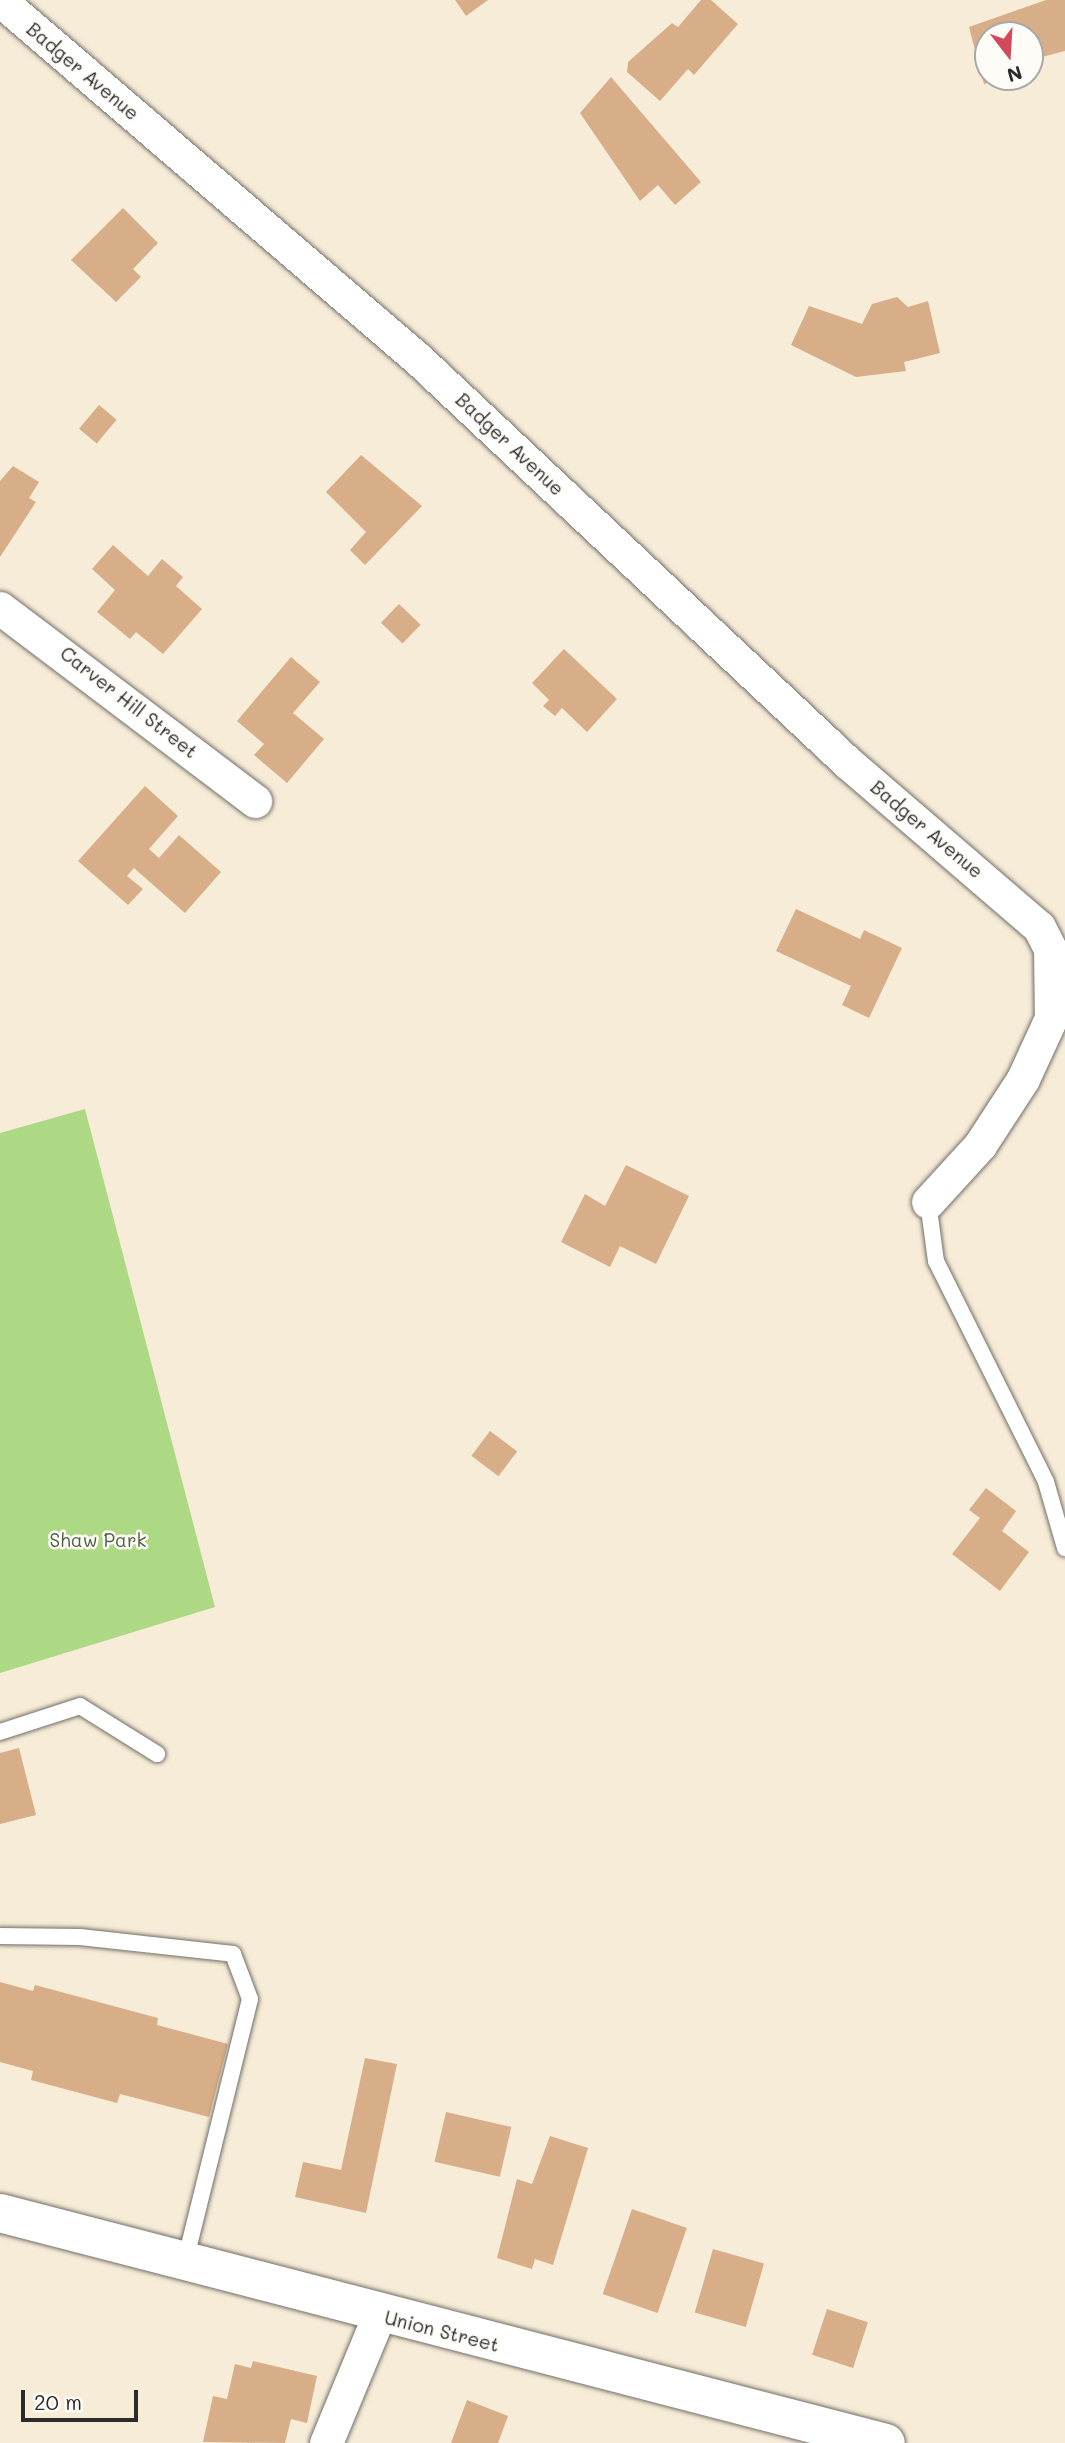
<!DOCTYPE html>
<html>
<head>
<meta charset="utf-8">
<style>
	body { margin:0 }
	#map { position:relative; width:1065px; height:2443px; overflow:hidden; background:#f7ecd8; font-family:Mali,sans-serif }
	div>[style] { position:absolute }
	[style*='--x'] { left:calc(var(--x)*1px); top:calc(var(--y)*1px); width:calc(var(--w)*1px); rotate:calc(var(--a)*1deg) }
	.green>* { inset:0; background:#add985 }
	.building>* { inset:0; background:#d7ae88; transform-origin:0 0 }
	.roads { filter:drop-shadow(0 0 2px #726f68) drop-shadow(0 0 2px #726f68) }
	.lane>* { height:16px; margin:-8px; padding:0 8px; transform-origin:8px; border-radius:8px; background:#fff }
	.street>* { height:33px; margin:-16.5px; padding:0 16.5px; transform-origin:16.5px; border-radius:16.5px; background:#fff }
	.secondary>* { height:38px; margin:-19px; padding:0 19px; transform-origin:19px; border-radius:19px; background:#fff }
	span { translate:-50% -50%; white-space:nowrap; text-align:center; line-height:1.15; -webkit-text-stroke:5px #fdfcf7; paint-order:stroke }
	.street-label { font-size:19px; color:#2b2b2b }
	.park-label { font-size:19px; color:#525f46 }
	.north { position:absolute; left:974px; top:21px; width:70px; height:70px; box-sizing:border-box; background:#fdfcf7; border:2px solid #a9a8a5; border-radius:50%; rotate:163deg; font-size:19px; font-weight:700; line-height:28px; text-align:center; color:#2b2b2b }
	.north::after { content:''; display:block; margin:auto; width:24px; height:32px; background:#d1495b; clip-path:polygon(50% 0,100% 100%,50% 72%,0 100%) }
	.scale { position:absolute; left:21px; top:2390px; width:117px; height:32px; box-sizing:border-box; border:4px solid #2b2b2b; border-top:0; padding-left:9px; font-size:21px; line-height:24px; white-space:nowrap; color:#2b2b2b; -webkit-text-stroke:5px #fdfcf7; paint-order:stroke }
</style>
</head>
<body>
<div id="map">
	<div class="green">
		<div style="clip-path:polygon(85px 1109px,215px 1607px,0 1673px,0 1133px)"></div>
	</div>
	<div class="building">
		<div style="clip-path:polygon(455px 0,488px 0,466px 16px)"></div>
		<div style="clip-path:polygon(701px 0,711px 0,738px 24px,694px 75px,688px 69px,660px 101px,627px 72px,628px 62px,672px 23px,678px 27px)"></div>
		<div style="clip-path:polygon(1046px 0,1065px 0,1065px 51px,1030px 60px,1030px 35px,988px 35px,988px 77px,1006px 78px,984px 84px,969px 27px)"></div>
		<div style="clip-path:polygon(611px 77px,701px 182px,675px 205px,658px 185px,640px 201px,580px 113px)"></div>
		<div style="clip-path:polygon(123px 208px,158px 243px,133px 269px,141px 277px,116px 302px,71px 260px)"></div>
		<div style="clip-path:polygon(897px 297px,908px 307px,928px 301px,940px 353px,904px 362px,906px 371px,856px 377px,791px 345px,809px 306px,862px 324px,872px 304px)"></div>
		<div style="left:99px;top:405px;width:23px;height:31px;rotate:40deg"></div>
		<div style="clip-path:polygon(361px 455px,422px 506px,365px 565px,350px 550px,366px 532px,326px 492px)"></div>
		<div style="clip-path:polygon(13px 466px,39px 482px,29px 498px,36px 502px,0 557px,0 481px)"></div>
		<div style="clip-path:polygon(113px 545px,148px 576px,162px 559px,183px 577px,176px 586px,202px 609px,163px 654px,136px 632px,130px 639px,97px 612px,115px 590px,92px 569px)"></div>
		<div style="left:399px;top:604px;width:30px;height:26px;rotate:44deg"></div>
		<div style="clip-path:polygon(564px 649px,617px 699px,587px 732px,562px 708px,555px 716px,543px 706px,549px 700px,532px 683px)"></div>
		<div style="clip-path:polygon(291px 657px,320px 682px,293px 713px,324px 739px,287px 783px,254px 755px,264px 744px,237px 721px)"></div>
		<div style="clip-path:polygon(145px 786px,178px 816px,149px 849px,159px 858px,179px 835px,221px 872px,185px 913px,134px 868px,127px 876px,143px 889px,128px 905px,78px 861px)"></div>
		<div style="clip-path:polygon(796px 909px,860px 939px,864px 930px,902px 948px,869px 1018px,842px 1005px,851px 986px,776px 951px)"></div>
		<div style="clip-path:polygon(626px 1165px,689px 1196px,656px 1264px,620px 1246px,610px 1267px,561px 1242px,585px 1194px,605px 1206px)"></div>
		<div style="left:490px;top:1431px;width:34px;height:31px;rotate:37deg"></div>
		<div style="clip-path:polygon(986px 1488px,1016px 1511px,1002px 1531px,1029px 1552px,1000px 1591px,952px 1554px,980px 1518px,969px 1510px)"></div>
		<div style="clip-path:polygon(19px 1748px,36px 1815px,0 1824px,0 1753px)"></div>
		<div style="clip-path:polygon(0 1982px,33px 1991px,35px 1985px,158px 2018px,157px 2025px,228px 2044px,209px 2117px,120px 2094px,117px 2103px,31px 2080px,33px 2071px,0 2062px)"></div>
		<div style="clip-path:polygon(365px 2058px,397px 2064px,366px 2213px,295px 2197px,303px 2162px,341px 2170px)"></div>
		<div style="left:446px;top:2112px;width:67px;height:51px;rotate:13deg"></div>
		<div style="clip-path:polygon(550px 2136px,588px 2148px,553px 2265px,535px 2259px,532px 2269px,497px 2258px,517px 2179px,532px 2184px)"></div>
		<div style="left:632px;top:2209px;width:58px;height:90px;rotate:19deg"></div>
		<div style="left:713px;top:2249px;width:53px;height:66px;rotate:16deg"></div>
		<div style="left:827px;top:2309px;width:43px;height:48px;rotate:18deg"></div>
		<div style="clip-path:polygon(253px 2361px,317px 2376px,307px 2423px,291px 2419px,285px 2443px,203px 2442px,213px 2396px,227px 2399px,235px 2364px,251px 2368px)"></div>
		<div style="clip-path:polygon(467px 2400px,508px 2416px,498px 2443px,451px 2443px)"></div>
	</div>
	<div class="roads">
		<div class="lane">
			<div style="--x:928;--y:1202;--w:60;--a:82.3"></div>
			<div style="--x:936;--y:1261;--w:247;--a:63.5"></div>
			<div style="--x:1046;--y:1482;--w:69;--a:73.9"></div>
			<div style="--x:0;--y:1732;--w:84;--a:-18"></div>
			<div style="--x:80;--y:1706;--w:91;--a:31.9"></div>
			<div style="--x:0;--y:1936;--w:80;--a:0.7"></div>
			<div style="--x:80;--y:1937;--w:154;--a:6.3"></div>
			<div style="--x:233;--y:1954;--w:48;--a:69.3"></div>
			<div style="--x:250;--y:1999;--w:270;--a:103.9"></div>
		</div>
		<div class="street">
			<div style="--x:0;--y:0;--w:551;--a:40.66"></div>
			<div style="--x:418;--y:359;--w:589;--a:43.21"></div>
			<div style="--x:847;--y:762;--w:253;--a:40.7"></div>
			<div style="--x:1039;--y:927;--w:25;--a:63"></div>
			<div style="--x:1050;--y:949;--w:69;--a:89.2"></div>
			<div style="--x:1051;--y:1018;--w:67;--a:114.7"></div>
			<div style="--x:1023;--y:1079;--w:79;--a:123.1"></div>
			<div style="--x:980;--y:1145;--w:77;--a:132.4"></div>
			<div style="--x:0;--y:608;--w:320;--a:37.1"></div>
			<div style="--x:326;--y:2443;--w:139;--a:-67.5"></div>
		</div>
		<div class="secondary">
			<div style="--x:0;--y:2213;--w:915;--a:14.55"></div>
		</div>
	</div>
	<div class="street-label">
		<span style="left:83px;top:71px;rotate:40deg">Badger Avenue</span>
		<span style="left:510px;top:444px;rotate:43deg">Badger Avenue</span>
		<span style="left:129px;top:702px;rotate:38deg">Carver Hill Street</span>
		<span style="left:927px;top:829px;rotate:40deg">Badger Avenue</span>
		<span style="left:442px;top:2331px;rotate:14deg">Union Street</span>
	</div>
	<div class="park-label">
		<span style="left:98px;top:1540px">Shaw Park</span>
	</div>
	<div class="north">N</div>
	<div class="scale">20 m</div>
</div>
</body>
</html>
